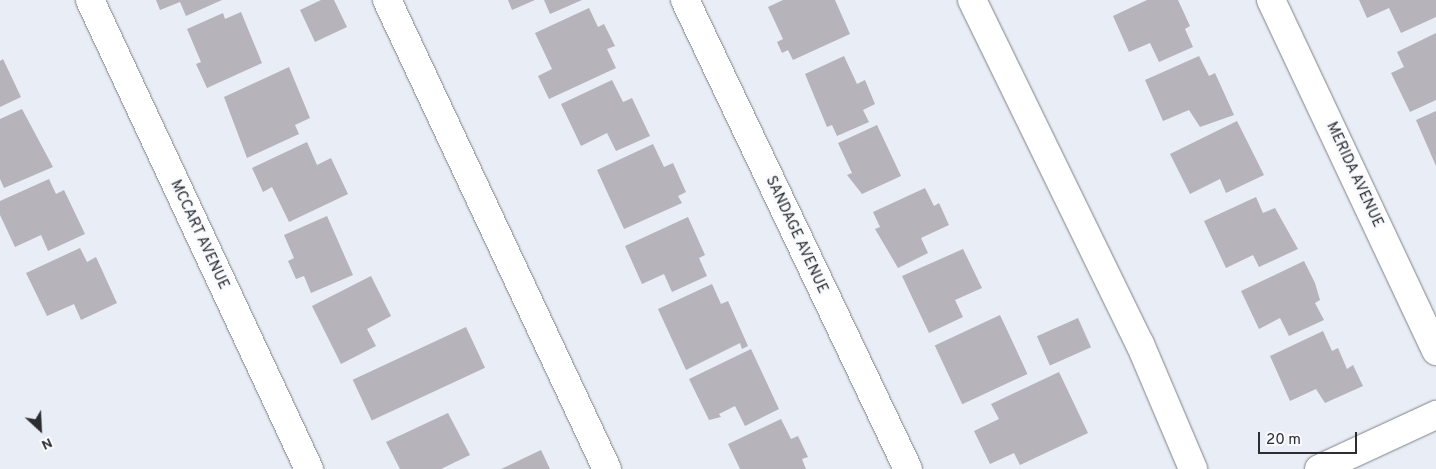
<!DOCTYPE html>
<html>
<head>
<meta charset="utf-8">
<style>
	body { margin:0 }
	#map { position:relative; width:1436px; height:469px; overflow:hidden; background:#e9edf5; font-family:Overpass,sans-serif }
	div>[style] { position:absolute }
	[style*='--x'] { left:calc(var(--x)*1px); top:calc(var(--y)*1px); width:calc(var(--w)*1px); rotate:calc(var(--a)*1deg) }
	.building>* { inset:0; background:#b6b3bb; transform-origin:0 0 }
	.roads { filter:drop-shadow(0 0 1px #7e8289) drop-shadow(0 0 1px #7e8289) }
	.minor>* { height:28px; margin:-14px; padding:0 14px; transform-origin:14px; border-radius:14px; background:#fff }
	.major>* { height:28px; margin:-14px; padding:0 14px; transform-origin:14px; border-radius:14px; background:#fff }
	span { translate:-50% -50%; white-space:nowrap; text-align:center; line-height:1.15; -webkit-text-stroke:5px #f8fafe; paint-order:stroke }
	.street-label { font-size:15px; color:#2b2d30 }
	.north { position:absolute; left:15px; top:404px; width:50px; height:50px; -webkit-text-stroke:4px #f8fafe; paint-order:stroke; rotate:155deg; font-size:14px; font-weight:700; line-height:20px; text-align:center; color:#2b2d30 }
	.north::after { content:''; display:block; margin:auto; width:18px; height:22px; background:#2b2d30; clip-path:polygon(50% 0,100% 100%,50% 72%,0 100%) }
	.scale { position:absolute; left:1258px; top:432px; width:99px; height:22px; box-sizing:border-box; border:2px solid #2b2d30; border-top:0; padding-left:6px; font-size:15px; line-height:18px; white-space:nowrap; color:#2b2d30; -webkit-text-stroke:4px #f8fafe; paint-order:stroke }
</style>
</head>
<body>
<div id="map">
	<div class="building">
		<div style="clip-path:polygon(156px 0,222px 0,186px 16px,180px 2px,160px 10px)"></div>
		<div style="clip-path:polygon(321px 0,334px 0,347px 27px,315px 42px,300px 10px)"></div>
		<div style="clip-path:polygon(508px 0,535px 0,512px 10px)"></div>
		<div style="clip-path:polygon(544px 0,582px 0,550px 14px)"></div>
		<div style="clip-path:polygon(783px 0,835px 0,850px 34px,793px 60px,788px 50px,782px 53px,777px 42px,783px 39px,768px 7px)"></div>
		<div style="clip-path:polygon(1147px 0,1178px 0,1190px 26px,1185px 29px,1193px 47px,1159px 62px,1150px 43px,1129px 52px,1113px 16px)"></div>
		<div style="clip-path:polygon(1359px 0,1436px 0,1436px 17px,1401px 33px,1389px 8px,1367px 18px)"></div>
		<div style="clip-path:polygon(589px 8px,598px 27px,604px 24px,615px 46px,607px 49px,616px 68px,549px 99px,538px 76px,552px 69px,535px 33px)"></div>
		<div style="clip-path:polygon(241px 12px,262px 63px,207px 88px,196px 64px,201px 62px,187px 29px,223px 13px,225px 19px)"></div>
		<div style="clip-path:polygon(1436px 33px,1436px 100px,1410px 112px,1391px 73px,1404px 67px,1397px 52px)"></div>
		<div style="clip-path:polygon(844px 56px,857px 84px,865px 80px,875px 104px,863px 110px,869px 122px,837px 136px,832px 125px,827px 127px,805px 74px)"></div>
		<div style="clip-path:polygon(1199px 56px,1209px 76px,1215px 73px,1234px 115px,1200px 127px,1189px 110px,1163px 121px,1145px 80px)"></div>
		<div style="clip-path:polygon(3px 59px,21px 97px,0 107px,0 61px)"></div>
		<div style="clip-path:polygon(289px 67px,310px 118px,295px 125px,299px 134px,247px 158px,224px 97px)"></div>
		<div style="clip-path:polygon(612px 80px,623px 102px,632px 98px,650px 136px,616px 151px,607px 133px,581px 146px,561px 104px)"></div>
		<div style="clip-path:polygon(22px 109px,53px 167px,4px 188px,0 179px,0 119px)"></div>
		<div style="clip-path:polygon(1436px 111px,1436px 166px,1416px 120px)"></div>
		<div style="clip-path:polygon(1237px 121px,1264px 175px,1226px 193px,1220px 179px,1190px 194px,1170px 154px)"></div>
		<div style="clip-path:polygon(877px 125px,901px 176px,862px 194px,847px 175px,852px 173px,838px 143px)"></div>
		<div style="clip-path:polygon(307px 142px,317px 165px,331px 158px,348px 194px,289px 222px,272px 187px,263px 192px,252px 168px)"></div>
		<div style="clip-path:polygon(653px 144px,664px 167px,673px 163px,686px 192px,678px 196px,682px 203px,624px 229px,597px 170px)"></div>
		<div style="clip-path:polygon(49px 179px,56px 194px,64px 190px,85px 234px,48px 251px,41px 235px,15px 247px,0 215px,0 201px)"></div>
		<div style="clip-path:polygon(925px 188px,934px 206px,939px 203px,949px 225px,921px 238px,928px 253px,898px 268px,875px 229px,880px 227px,873px 212px)"></div>
		<div style="clip-path:polygon(1256px 197px,1263px 213px,1275px 208px,1298px 249px,1259px 267px,1253px 255px,1226px 268px,1204px 221px)"></div>
		<div style="clip-path:polygon(327px 216px,353px 275px,311px 293px,304px 276px,296px 279px,288px 261px,294px 258px,284px 235px)"></div>
		<div style="clip-path:polygon(688px 217px,705px 255px,699px 258px,707px 276px,672px 292px,664px 274px,642px 284px,625px 246px)"></div>
		<div style="clip-path:polygon(80px 248px,87px 262px,96px 257px,117px 303px,81px 320px,74px 304px,47px 316px,26px 273px)"></div>
		<div style="clip-path:polygon(963px 249px,982px 288px,955px 300px,963px 317px,929px 333px,902px 276px)"></div>
		<div style="clip-path:polygon(1304px 261px,1315px 283px,1320px 300px,1315px 303px,1324px 320px,1289px 336px,1280px 318px,1259px 329px,1241px 291px)"></div>
		<div style="clip-path:polygon(371px 276px,391px 316px,367px 329px,376px 346px,341px 364px,312px 306px)"></div>
		<div style="clip-path:polygon(712px 284px,721px 304px,728px 301px,748px 346px,742px 349px,740px 343px,686px 370px,658px 309px)"></div>
		<div style="left:1000px;top:315px;width:65px;height:72px;rotate:65deg"></div>
		<div style="left:1078px;top:318px;width:32px;height:45px;rotate:66deg"></div>
		<div style="left:466px;top:327px;width:45px;height:125px;rotate:65deg"></div>
		<div style="clip-path:polygon(1323px 331px,1332px 351px,1338px 348px,1347px 369px,1353px 365px,1363px 386px,1325px 403px,1316px 389px,1290px 401px,1270px 356px)"></div>
		<div style="clip-path:polygon(751px 349px,779px 409px,745px 426px,735px 406px,719px 414px,721px 417px,709px 420px,689px 379px)"></div>
		<div style="clip-path:polygon(1059px 372px,1088px 433px,1020px 465px,1014px 453px,990px 464px,974px 431px,999px 419px,991px 404px)"></div>
		<div style="clip-path:polygon(448px 413px,470px 455px,441px 469px,400px 469px,386px 442px)"></div>
		<div style="clip-path:polygon(781px 419px,791px 439px,798px 436px,808px 457px,802px 459px,806px 469px,740px 469px,728px 444px)"></div>
		<div style="clip-path:polygon(541px 450px,550px 469px,501px 469px)"></div>
	</div>
	<div class="roads">
		<div class="minor">
			<div style="--x:387;--y:0;--w:518;--a:64.87"></div>
			<div style="--x:685;--y:0;--w:519;--a:64.57"></div>
			<div style="--x:972;--y:0;--w:383;--a:64"></div>
			<div style="--x:1140;--y:344;--w:136;--a:67"></div>
			<div style="--x:1271;--y:0;--w:388;--a:64.8"></div>
			<div style="--x:1319;--y:469;--w:129;--a:-24.8"></div>
		</div>
		<div class="major">
			<div style="--x:90;--y:0;--w:518;--a:64.97"></div>
		</div>
	</div>
	<div class="street-label">
		<span style="left:1354px;top:175px;rotate:65deg">MERIDA AVENUE</span>
		<span style="left:199px;top:235px;rotate:65deg">MCCART AVENUE</span>
		<span style="left:796px;top:235px;rotate:65deg">SANDAGE AVENUE</span>
	</div>
	<div class="north">N</div>
	<div class="scale">20 m</div>
</div>
</body>
</html>
